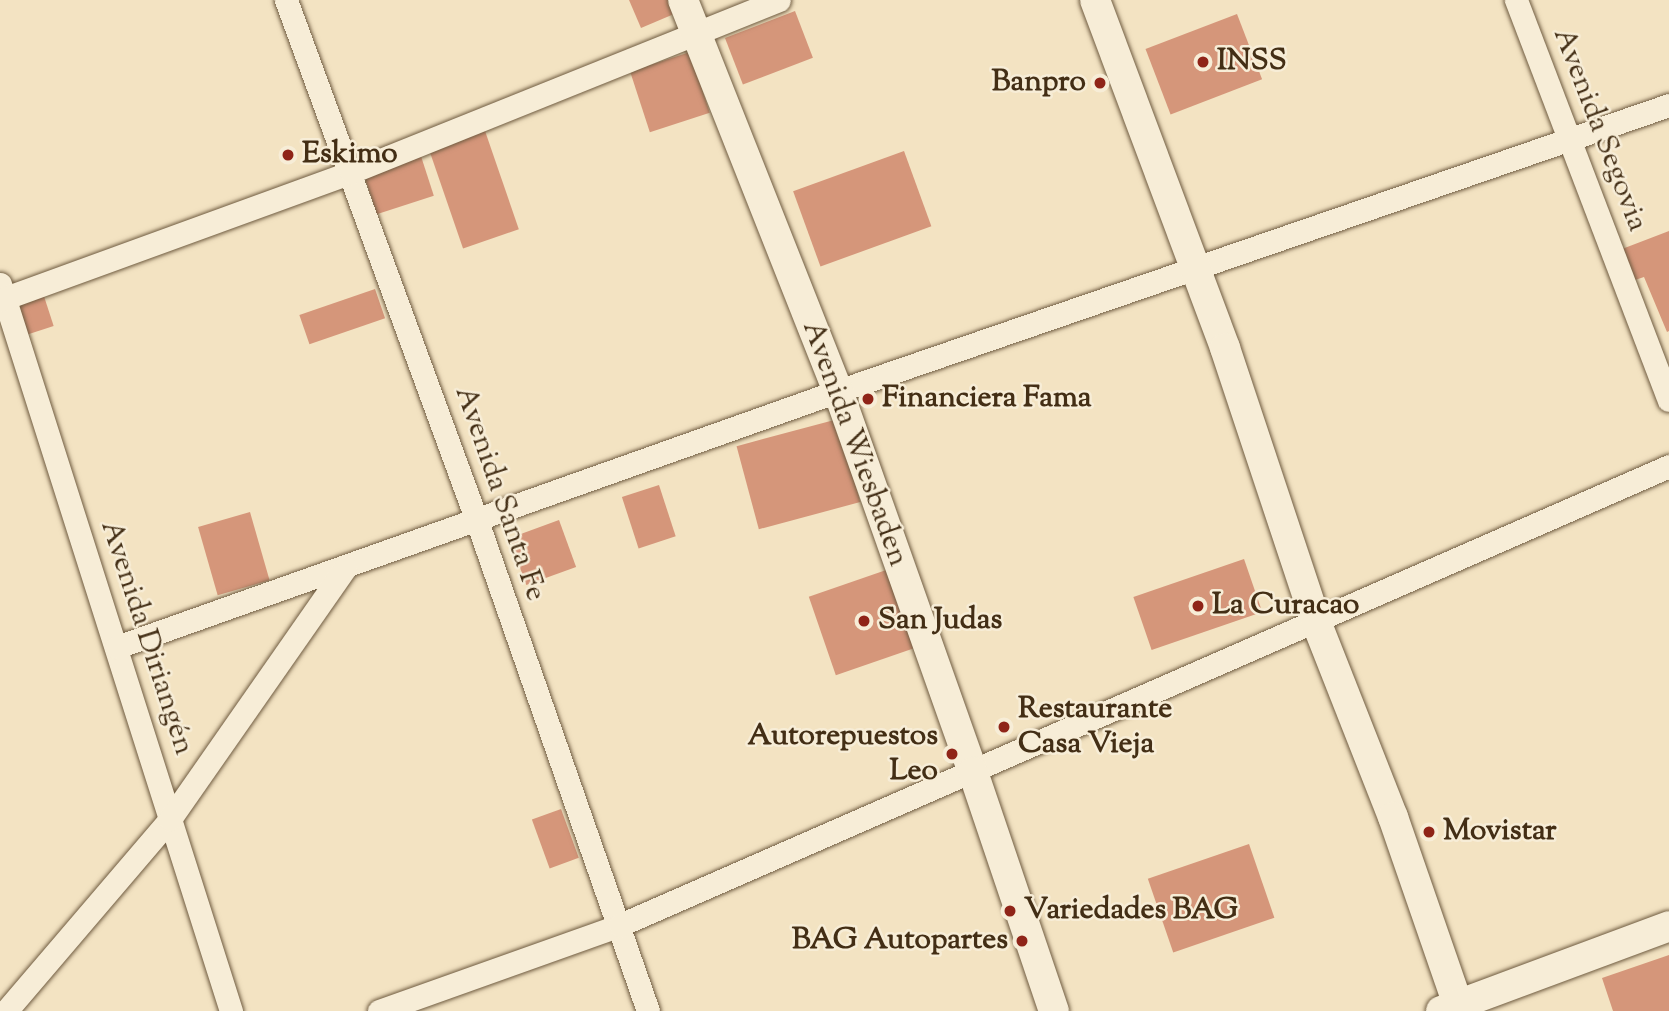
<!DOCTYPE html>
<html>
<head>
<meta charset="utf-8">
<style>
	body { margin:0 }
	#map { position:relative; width:1669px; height:1011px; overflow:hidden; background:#f3e3c2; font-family:"Sorts Mill Goudy",serif }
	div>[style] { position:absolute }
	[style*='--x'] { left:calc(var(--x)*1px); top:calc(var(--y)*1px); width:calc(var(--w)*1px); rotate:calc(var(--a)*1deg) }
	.building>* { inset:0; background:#d5967a; transform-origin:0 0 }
	.roads { filter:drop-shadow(0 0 2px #6f5b40) drop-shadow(0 0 2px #6f5b40) }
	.minor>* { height:23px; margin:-11.5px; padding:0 11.5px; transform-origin:11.5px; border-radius:11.5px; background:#f7edd7 }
	.tertiary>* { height:30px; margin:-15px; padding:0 15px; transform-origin:15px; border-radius:15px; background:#f7edd7 }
	.dots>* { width:19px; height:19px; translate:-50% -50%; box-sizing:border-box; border:4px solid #f7edd7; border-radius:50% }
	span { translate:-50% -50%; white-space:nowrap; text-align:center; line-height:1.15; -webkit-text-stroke:5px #f7edd7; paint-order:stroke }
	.poi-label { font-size:30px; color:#432e15; font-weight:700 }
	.left { translate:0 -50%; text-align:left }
	.right { translate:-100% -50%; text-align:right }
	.street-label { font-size:30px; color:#432e15 }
</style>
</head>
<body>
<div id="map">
	<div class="building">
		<div style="clip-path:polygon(629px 0,668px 0,674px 14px,641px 28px)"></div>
		<div style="left:795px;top:11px;width:50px;height:75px;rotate:69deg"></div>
		<div style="left:1237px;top:14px;width:70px;height:98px;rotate:69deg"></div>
		<div style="left:690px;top:52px;width:64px;height:63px;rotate:72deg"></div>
		<div style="left:484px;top:128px;width:107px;height:59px;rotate:71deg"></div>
		<div style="left:419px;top:150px;width:48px;height:60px;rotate:72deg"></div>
		<div style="left:904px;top:151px;width:80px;height:118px;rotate:70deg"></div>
		<div style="clip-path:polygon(1669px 231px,1669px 331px,1667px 332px,1644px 277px,1635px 280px,1622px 249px)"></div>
		<div style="left:41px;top:287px;width:41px;height:34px;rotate:72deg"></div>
		<div style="left:375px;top:289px;width:31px;height:80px;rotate:71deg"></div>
		<div style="left:838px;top:419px;width:86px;height:105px;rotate:75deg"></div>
		<div style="left:659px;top:485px;width:54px;height:39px;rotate:72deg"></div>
		<div style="left:250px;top:512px;width:71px;height:54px;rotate:74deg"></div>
		<div style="left:559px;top:520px;width:50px;height:53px;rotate:70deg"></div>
		<div style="left:1244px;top:559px;width:56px;height:117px;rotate:71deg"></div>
		<div style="left:892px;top:568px;width:83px;height:88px;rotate:71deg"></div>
		<div style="left:561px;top:809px;width:52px;height:31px;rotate:70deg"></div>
		<div style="left:1249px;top:844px;width:78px;height:107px;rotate:71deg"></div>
		<div style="clip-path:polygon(1669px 955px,1669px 1011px,1613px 1011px,1602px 978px)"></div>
	</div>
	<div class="roads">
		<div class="minor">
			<div style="--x:286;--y:0;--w:555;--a:69.87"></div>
			<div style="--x:477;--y:521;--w:519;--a:70.76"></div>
			<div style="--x:1516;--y:0;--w:428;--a:69.1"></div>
			<div style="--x:0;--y:284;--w:763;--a:72.37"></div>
			<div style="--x:0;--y:300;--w:374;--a:-20"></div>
			<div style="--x:351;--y:172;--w:461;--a:-21.9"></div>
			<div style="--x:117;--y:647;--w:765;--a:-19.55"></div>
			<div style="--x:838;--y:391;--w:879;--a:-18.99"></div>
			<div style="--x:6;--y:1011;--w:253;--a:-49.5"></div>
			<div style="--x:170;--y:819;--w:306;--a:-55.1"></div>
			<div style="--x:379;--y:1011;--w:256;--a:-19.6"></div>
			<div style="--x:620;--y:925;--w:1145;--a:-23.63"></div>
		</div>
		<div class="tertiary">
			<div style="--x:683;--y:0;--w:421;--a:68.4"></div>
			<div style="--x:838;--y:391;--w:404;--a:70.5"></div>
			<div style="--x:973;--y:772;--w:252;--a:71.3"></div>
			<div style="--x:1095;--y:0;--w:371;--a:69.5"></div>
			<div style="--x:1225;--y:348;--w:286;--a:71.6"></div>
			<div style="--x:1315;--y:619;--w:213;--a:68.5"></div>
			<div style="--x:1393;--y:817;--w:199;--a:70.9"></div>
			<div style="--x:1441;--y:1011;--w:243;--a:-20.4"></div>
		</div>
	</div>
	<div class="dots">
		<div style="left:1203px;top:62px;background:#8f2418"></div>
		<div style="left:1100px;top:83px;background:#8f2418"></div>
		<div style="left:288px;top:155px;background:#8f2418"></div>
		<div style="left:868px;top:399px;background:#8f2418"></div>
		<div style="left:1198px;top:606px;background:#8f2418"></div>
		<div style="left:864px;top:621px;background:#8f2418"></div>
		<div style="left:1004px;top:727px;background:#8f2418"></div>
		<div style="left:952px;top:754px;background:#8f2418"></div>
		<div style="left:1429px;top:832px;background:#8f2418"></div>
		<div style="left:1010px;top:911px;background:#8f2418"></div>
		<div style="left:1022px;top:941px;background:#8f2418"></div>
	</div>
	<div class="poi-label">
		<span class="left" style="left:1217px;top:62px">INSS</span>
		<span class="right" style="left:1086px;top:83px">Banpro</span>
		<span class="left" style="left:302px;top:155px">Eskimo</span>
		<span class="left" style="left:882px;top:399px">Financiera Fama</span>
		<span class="left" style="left:1212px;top:606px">La Curacao</span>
		<span class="left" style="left:878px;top:621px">San Judas</span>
		<span class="left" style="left:1018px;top:727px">Restaurante<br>Casa Vieja</span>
		<span class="right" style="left:938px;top:754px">Autorepuestos<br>Leo</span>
		<span class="left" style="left:1443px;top:832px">Movistar</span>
		<span class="left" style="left:1024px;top:911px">Variedades BAG</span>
		<span class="right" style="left:1008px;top:941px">BAG Autopartes</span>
	</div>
	<div class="street-label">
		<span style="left:1599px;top:130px;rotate:69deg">Avenida Segovia</span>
		<span style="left:854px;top:444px;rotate:70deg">Avenida Wiesbaden</span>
		<span style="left:499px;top:494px;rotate:71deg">Avenida Santa Fe</span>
		<span style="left:146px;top:638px;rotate:72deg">Avenida Diriangén</span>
	</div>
</div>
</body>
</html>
